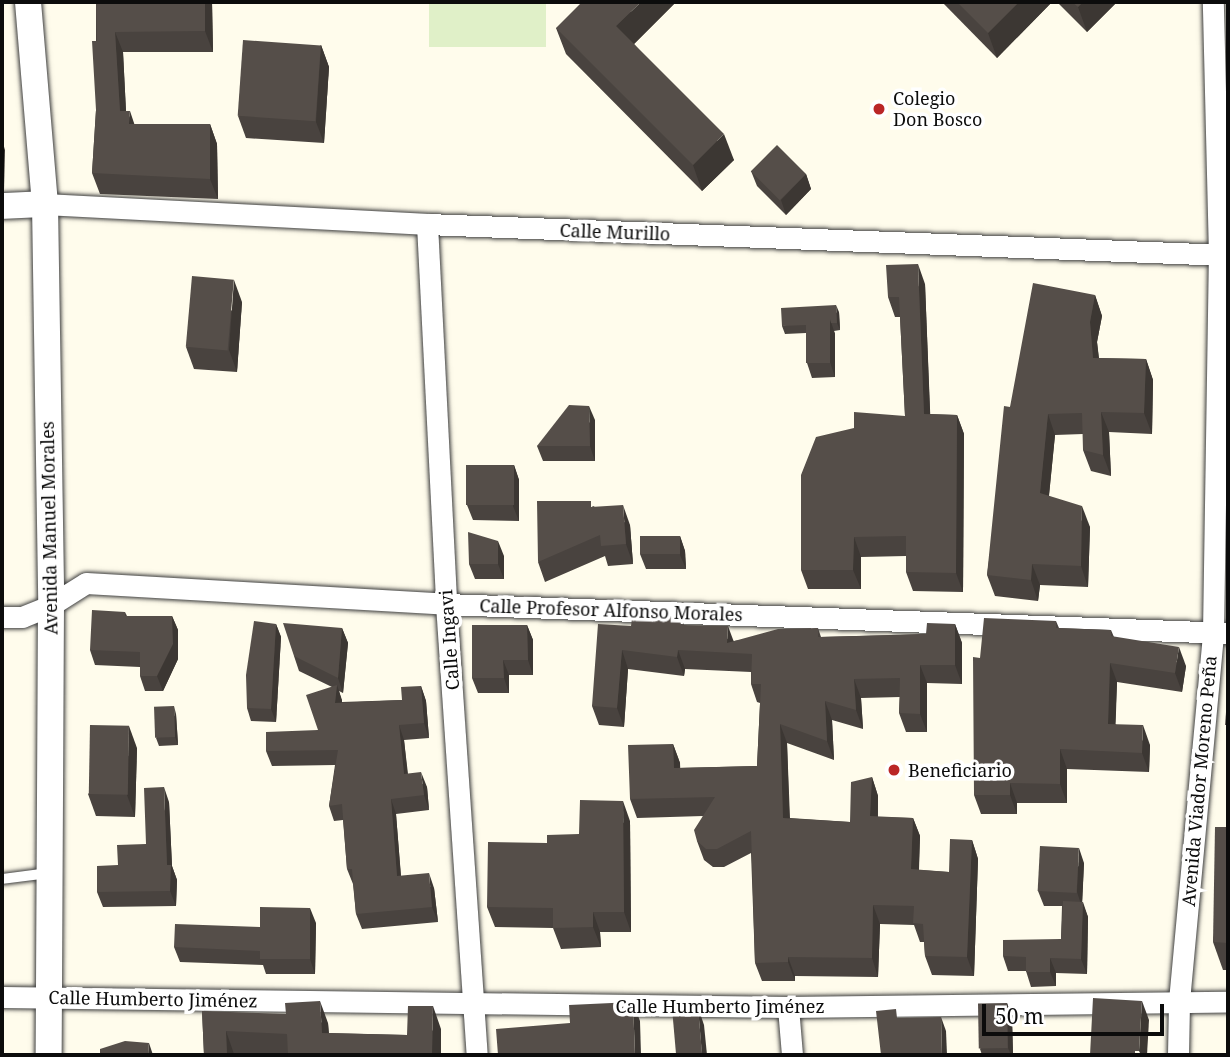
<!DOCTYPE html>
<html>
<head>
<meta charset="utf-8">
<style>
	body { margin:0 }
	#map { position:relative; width:1230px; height:1057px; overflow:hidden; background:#fffcec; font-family:"Noto Serif",serif }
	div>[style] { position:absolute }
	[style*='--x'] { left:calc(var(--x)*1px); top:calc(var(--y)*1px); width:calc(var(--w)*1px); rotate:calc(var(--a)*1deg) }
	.pitch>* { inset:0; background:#e0f0c8; transform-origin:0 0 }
	.roads { filter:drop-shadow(0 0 2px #3f3f3f) drop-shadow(0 0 2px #3f3f3f) }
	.service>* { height:10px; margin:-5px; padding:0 5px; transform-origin:5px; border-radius:5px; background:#fff }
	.minor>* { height:21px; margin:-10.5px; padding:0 10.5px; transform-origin:10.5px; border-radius:10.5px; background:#fff }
	.tertiary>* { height:26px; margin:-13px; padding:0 13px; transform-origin:13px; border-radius:13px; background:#fff }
	.wall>* { inset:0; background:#49433f }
	.shaded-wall>* { inset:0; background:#3c3733 }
	.building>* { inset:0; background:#554e49; transform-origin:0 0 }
	.dots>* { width:19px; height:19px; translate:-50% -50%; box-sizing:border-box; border:4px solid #fff; border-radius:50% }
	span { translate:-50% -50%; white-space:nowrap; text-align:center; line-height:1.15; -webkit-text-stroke:7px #fff; paint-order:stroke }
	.poi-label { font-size:18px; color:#0c0c0c }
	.left { translate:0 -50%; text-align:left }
	.street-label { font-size:18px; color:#0c0c0c }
	.frame { position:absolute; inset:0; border:4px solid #0c0c0c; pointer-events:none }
	.scale { position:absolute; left:982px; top:1004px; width:182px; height:32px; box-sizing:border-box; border:4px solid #0c0c0c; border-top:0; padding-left:9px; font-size:21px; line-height:24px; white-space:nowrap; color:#0c0c0c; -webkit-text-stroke:5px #fff; paint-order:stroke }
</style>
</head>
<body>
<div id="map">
	<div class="pitch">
		<div style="left:429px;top:2px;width:117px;height:45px"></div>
	</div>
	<div class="roads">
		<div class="service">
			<div style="--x:2;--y:879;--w:46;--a:-7.4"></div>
		</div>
		<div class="minor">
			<div style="--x:45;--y:204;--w:383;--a:3"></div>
			<div style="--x:427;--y:224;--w:802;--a:2.22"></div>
			<div style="--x:427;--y:224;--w:380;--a:87.1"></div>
			<div style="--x:446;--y:604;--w:452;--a:86.1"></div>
			<div style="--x:2;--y:617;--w:20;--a:0"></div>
			<div style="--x:22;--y:617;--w:31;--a:-22"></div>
			<div style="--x:51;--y:605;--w:41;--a:-32.2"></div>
			<div style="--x:86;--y:583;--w:361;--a:3.3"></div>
			<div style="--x:446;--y:604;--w:783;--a:2.12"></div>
			<div style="--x:2;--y:997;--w:786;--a:0.73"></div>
			<div style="--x:788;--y:1007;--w:440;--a:-0.7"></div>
			<div style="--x:788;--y:1007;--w:48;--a:85.2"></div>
			<div style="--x:1178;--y:1055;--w:54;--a:-88.9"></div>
			<div style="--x:1179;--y:1001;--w:371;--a:-84.7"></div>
			<div style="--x:1213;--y:632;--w:377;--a:-89.1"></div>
			<div style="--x:1219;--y:255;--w:253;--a:-91.4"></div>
		</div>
		<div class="tertiary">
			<div style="--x:28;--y:2;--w:203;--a:85.2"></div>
			<div style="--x:45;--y:204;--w:401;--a:89.1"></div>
			<div style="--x:51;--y:605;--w:450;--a:90.3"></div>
			<div style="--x:2;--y:206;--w:43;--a:-2.7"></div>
		</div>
	</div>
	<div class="wall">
		<div style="clip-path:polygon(96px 2px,212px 2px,213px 52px,123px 52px,126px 111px,134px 124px,210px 124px,217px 144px,218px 199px,100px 194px,92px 173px,96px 110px)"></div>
		<div style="clip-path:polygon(676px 2px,634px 44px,734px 160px,702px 191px,566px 54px,556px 28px)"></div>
		<div style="clip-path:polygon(942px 2px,1052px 2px,997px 58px)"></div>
		<div style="clip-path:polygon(1057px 2px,1117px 2px,1087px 32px)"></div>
		<div style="clip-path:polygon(321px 45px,329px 67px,324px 143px,246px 138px,238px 116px)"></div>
		<div style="clip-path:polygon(751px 171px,806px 174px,811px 189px,786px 215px,757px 186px)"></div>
		<div style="clip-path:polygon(925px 284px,930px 414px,957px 415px,964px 434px,963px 592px,913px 591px,906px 572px,906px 556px,861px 557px,861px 589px,808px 589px,801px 570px,905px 416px,900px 317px,895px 317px,888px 297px)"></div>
		<div style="clip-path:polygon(1095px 295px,1102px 316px,1097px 342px,1099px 358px,1146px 359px,1153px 380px,1152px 434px,1109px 432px,1111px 476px,1091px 471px,1083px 450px,1083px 434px,1055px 435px,1049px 496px,1090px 527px,1088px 587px,1040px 585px,1038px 601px,995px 596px,987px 575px,1010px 407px)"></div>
		<div style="clip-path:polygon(242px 302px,237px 372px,194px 369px,186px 347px)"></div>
		<div style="clip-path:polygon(839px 312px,840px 330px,834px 331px,835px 334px,835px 377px,812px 378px,807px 363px,806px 333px,785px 334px,782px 326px)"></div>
		<div style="clip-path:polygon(595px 420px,595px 461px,543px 461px,537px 446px)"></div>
		<div style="clip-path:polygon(514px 465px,519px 480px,519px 521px,473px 520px,467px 505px)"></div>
		<div style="clip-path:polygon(593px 506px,630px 525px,633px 564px,608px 566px,605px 556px,545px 582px,538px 562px)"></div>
		<div style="clip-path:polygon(680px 536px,685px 551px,686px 569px,646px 569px,640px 554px)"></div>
		<div style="clip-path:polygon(504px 556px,504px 579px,475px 579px,469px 564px)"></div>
		<div style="clip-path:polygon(125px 612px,127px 616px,172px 616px,178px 630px,178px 659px,163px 691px,145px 691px,140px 676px,140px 667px,95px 665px,90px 650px)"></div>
		<div style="clip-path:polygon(681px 617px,684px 625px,734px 641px,818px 628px,821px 637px,926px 634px,955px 624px,962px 643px,962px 684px,927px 683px,927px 732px,906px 732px,899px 713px,900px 697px,861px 698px,863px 729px,832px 720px,834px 760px,787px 743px,790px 818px,850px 822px,872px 777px,878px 796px,878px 817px,913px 818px,920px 836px,919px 870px,949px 872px,972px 840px,978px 859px,974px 976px,932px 975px,925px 956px,924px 942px,920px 942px,914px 925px,880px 924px,878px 977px,795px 976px,795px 981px,762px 981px,755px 963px,751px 853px,724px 867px,713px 867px,704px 860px,697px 841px,703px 816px,637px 818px,630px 799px,673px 744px,680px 763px,680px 768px,757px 766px,760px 703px,757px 702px,751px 684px,751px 672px,685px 669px,684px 676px,628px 669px,624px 727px,599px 725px,592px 706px,631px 626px)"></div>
		<div style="clip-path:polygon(1056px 621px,1059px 628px,1111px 630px,1114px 637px,1186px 666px,1182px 692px,1117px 682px,1115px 724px,1150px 745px,1149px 772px,1067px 769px,1067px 803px,1017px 803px,1017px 814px,981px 814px,974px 795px,980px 658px)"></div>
		<div style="clip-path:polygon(276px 624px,281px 637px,276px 722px,251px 721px,247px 708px)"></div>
		<div style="clip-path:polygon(527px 625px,533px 640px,533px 675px,509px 675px,509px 693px,478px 693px,472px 678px)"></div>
		<div style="clip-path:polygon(342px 628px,348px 643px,343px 693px,339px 691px,342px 702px,402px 700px,421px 686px,426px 701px,429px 738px,404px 740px,408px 774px,427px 787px,429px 810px,396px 814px,401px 876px,434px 888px,438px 922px,362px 929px,356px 914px,353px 884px,347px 869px,343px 820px,334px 821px,329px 806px,335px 765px,272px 766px,266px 751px,318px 730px,332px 687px,299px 671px,294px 656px)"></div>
		<div style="clip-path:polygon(176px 714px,178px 745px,159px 746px,156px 738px)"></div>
		<div style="clip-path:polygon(137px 748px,135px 817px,96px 816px,88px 794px)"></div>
		<div style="clip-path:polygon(169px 802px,172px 866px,177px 880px,176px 906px,103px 907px,97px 892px,118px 865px,146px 844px)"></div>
		<div style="clip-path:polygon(630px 821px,631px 932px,600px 932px,601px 947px,561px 949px,553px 928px,495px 927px,487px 907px,547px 843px)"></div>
		<div style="clip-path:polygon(1228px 827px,1228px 970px,1223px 970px,1213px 942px)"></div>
		<div style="clip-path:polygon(1084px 863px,1082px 902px,1088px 917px,1087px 974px,1056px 973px,1056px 986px,1031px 987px,1026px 971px,1008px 971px,1003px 956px,1061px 939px,1062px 906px,1044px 906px,1038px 891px)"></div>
		<div style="clip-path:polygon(316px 923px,315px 974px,266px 974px,263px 965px,180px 962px,174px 947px,260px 927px)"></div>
		<div style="clip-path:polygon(1007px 1003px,1012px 1018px,1013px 1055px,982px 1055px,980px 1049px)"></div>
		<div style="clip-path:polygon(202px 1011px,328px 1023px,329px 1033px,407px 1035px,441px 1029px,441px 1055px,261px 1055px,234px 1054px,234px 1055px,204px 1055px)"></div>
	</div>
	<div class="shaded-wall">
		<div style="clip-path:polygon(205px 2px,212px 2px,213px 52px,205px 31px)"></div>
		<div style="clip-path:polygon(641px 2px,676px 2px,626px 52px,616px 26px)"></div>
		<div style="clip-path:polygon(1019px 2px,1052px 2px,997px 58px,988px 33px)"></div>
		<div style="clip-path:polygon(1083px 2px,1117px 2px,1087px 32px,1078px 7px)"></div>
		<div style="clip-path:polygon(115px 32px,123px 52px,127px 132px,120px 111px)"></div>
		<div style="clip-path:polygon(321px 45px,329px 67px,324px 143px,316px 122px)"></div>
		<div style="clip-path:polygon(130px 111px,137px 132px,129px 124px)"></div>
		<div style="clip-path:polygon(210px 124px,217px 144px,218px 199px,210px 179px)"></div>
		<div style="clip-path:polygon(724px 134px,734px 160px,702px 191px,693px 165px)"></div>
		<div style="clip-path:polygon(2px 140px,5px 150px,4px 190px,2px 183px)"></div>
		<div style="clip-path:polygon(806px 174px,811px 189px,786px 215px,781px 200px)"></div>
		<div style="clip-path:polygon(918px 264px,925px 284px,931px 434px,924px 414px)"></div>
		<div style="clip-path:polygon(234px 280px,242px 302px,237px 372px,229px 350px)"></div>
		<div style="clip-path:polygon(1095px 295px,1102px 316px,1097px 342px,1101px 379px,1093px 358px,1090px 322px)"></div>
		<div style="clip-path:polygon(836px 305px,839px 312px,840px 330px,837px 323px)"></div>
		<div style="clip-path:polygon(830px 319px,835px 334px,835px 377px,830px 362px)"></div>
		<div style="clip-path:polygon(1146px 359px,1153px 380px,1152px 434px,1144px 413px)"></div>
		<div style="clip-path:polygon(589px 406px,595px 420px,595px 461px,590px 446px)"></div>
		<div style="clip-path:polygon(1101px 412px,1109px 432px,1111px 476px,1103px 455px)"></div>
		<div style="clip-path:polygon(1048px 414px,1055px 435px,1047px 514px,1040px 493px)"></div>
		<div style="clip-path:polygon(957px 415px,964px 434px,963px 592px,956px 573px)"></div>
		<div style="clip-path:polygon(514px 465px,519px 480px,519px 521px,513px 506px)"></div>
		<div style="clip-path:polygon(623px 505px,630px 525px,633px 564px,626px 544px)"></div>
		<div style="clip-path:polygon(1082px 506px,1090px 527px,1088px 587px,1081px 566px)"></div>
		<div style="clip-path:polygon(680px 536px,685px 551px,686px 569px,680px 555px)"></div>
		<div style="clip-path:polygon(854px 537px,861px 557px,861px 589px,853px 570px)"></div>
		<div style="clip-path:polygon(498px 541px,504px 556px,504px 579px,498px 564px)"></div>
		<div style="clip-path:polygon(1032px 564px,1040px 585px,1038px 601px,1031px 580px)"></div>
		<div style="clip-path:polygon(172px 616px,178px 630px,178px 659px,163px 691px,157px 676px)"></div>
		<div style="clip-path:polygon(276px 624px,281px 637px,276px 722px,271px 709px)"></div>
		<div style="clip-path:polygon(955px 624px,962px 643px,962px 684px,955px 665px)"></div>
		<div style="clip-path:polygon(527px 625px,533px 640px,533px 675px,528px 660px)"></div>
		<div style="clip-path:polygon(728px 626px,735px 645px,727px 643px)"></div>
		<div style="clip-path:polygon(342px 628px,348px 643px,343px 693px,338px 678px)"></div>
		<div style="clip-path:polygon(1179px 647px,1186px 666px,1182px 692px,1175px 673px)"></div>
		<div style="clip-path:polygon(622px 650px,628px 669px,624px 727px,617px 708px)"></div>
		<div style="clip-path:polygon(678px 650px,685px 669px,684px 676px,677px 657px)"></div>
		<div style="clip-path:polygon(503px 660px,509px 675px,509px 693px,504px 678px)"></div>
		<div style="clip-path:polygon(1110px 663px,1117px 682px,1115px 743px,1108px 724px)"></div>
		<div style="clip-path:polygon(920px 665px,927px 683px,927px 732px,920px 714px)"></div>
		<div style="clip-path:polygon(854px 679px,861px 698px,863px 729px,856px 710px)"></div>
		<div style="clip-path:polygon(337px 685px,342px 700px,341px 718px,335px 703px)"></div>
		<div style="clip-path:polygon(421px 686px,426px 701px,429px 738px,424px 723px)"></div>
		<div style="clip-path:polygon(825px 701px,832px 720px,834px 760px,827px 741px)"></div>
		<div style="clip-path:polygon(174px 706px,176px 714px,178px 745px,175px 737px)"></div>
		<div style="clip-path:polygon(780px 724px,787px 743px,790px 837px,783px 818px)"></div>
		<div style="clip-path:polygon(399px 725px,404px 740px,409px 789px,404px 774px)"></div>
		<div style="clip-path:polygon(1143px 725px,1150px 745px,1149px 772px,1142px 753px)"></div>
		<div style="clip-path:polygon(129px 726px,137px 748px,135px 817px,127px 795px)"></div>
		<div style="clip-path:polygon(673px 744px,680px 763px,681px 787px,674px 768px)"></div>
		<div style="clip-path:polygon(1060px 749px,1067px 769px,1067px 803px,1060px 784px)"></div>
		<div style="clip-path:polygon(421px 772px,427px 787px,429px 810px,424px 795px)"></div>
		<div style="clip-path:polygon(872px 777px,878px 796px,877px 835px,870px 816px)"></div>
		<div style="clip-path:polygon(1010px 783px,1017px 803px,1017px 814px,1010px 795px)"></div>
		<div style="clip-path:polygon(164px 787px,169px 802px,172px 866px,177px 880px,176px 906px,170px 891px,167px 865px)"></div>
		<div style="clip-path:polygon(391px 799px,396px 814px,402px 891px,397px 876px)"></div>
		<div style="clip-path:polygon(623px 801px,630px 821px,631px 932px,624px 912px)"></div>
		<div style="clip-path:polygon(913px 818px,920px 836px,918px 888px,911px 869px)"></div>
		<div style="clip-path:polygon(972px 840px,978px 859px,974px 976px,967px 957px)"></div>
		<div style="clip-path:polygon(1079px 848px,1084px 863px,1082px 907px,1077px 892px)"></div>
		<div style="clip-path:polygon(429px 873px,434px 888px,438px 922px,432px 907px)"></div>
		<div style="clip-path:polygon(1083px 902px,1088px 917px,1087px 974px,1081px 959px)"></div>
		<div style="clip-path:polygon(873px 905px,880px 924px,878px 977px,872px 958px)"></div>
		<div style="clip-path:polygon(310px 908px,316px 923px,315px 974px,310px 959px)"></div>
		<div style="clip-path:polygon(593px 912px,600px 932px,601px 947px,593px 927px)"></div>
		<div style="clip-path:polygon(788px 957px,795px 976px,795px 981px,788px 962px)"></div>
		<div style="clip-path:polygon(1050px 958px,1056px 973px,1056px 986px,1050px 972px)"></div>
		<div style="clip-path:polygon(320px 1001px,328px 1023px,330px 1055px,322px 1033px)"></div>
		<div style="clip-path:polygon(1142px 1001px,1149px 1020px,1147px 1055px,1141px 1055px,1139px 1051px)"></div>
		<div style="clip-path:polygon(633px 1002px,640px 1021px,641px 1055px,635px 1055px)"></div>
		<div style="clip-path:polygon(1007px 1003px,1012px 1018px,1013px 1055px,1011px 1055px,1008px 1048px)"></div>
		<div style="clip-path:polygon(433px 1006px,441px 1029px,441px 1055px,432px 1055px)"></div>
		<div style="clip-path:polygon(698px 1007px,704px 1025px,707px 1055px,702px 1055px)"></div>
		<div style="clip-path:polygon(941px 1017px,946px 1031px,947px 1055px,942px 1055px)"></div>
		<div style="clip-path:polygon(226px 1031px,234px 1054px,234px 1055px,227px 1055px)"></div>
		<div style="clip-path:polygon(149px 1043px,153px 1055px,148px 1055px)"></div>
	</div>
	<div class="building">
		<div style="clip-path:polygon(96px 2px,205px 2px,205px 31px,115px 32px,120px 111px,130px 111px,129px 124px,210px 124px,210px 179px,92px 173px,96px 110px,92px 41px,97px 41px)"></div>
		<div style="clip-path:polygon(582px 2px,641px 2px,616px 26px,724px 134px,693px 165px,556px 28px)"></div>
		<div style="clip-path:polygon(957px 2px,1019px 2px,988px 33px)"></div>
		<div style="clip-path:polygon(1072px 2px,1083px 2px,1078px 7px)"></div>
		<div style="left:243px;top:40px;width:78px;height:76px;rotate:4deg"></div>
		<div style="left:777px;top:145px;width:41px;height:37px;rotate:45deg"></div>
		<div style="clip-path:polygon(918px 264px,924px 414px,957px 415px,956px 573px,906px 572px,906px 536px,854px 537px,853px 570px,801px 570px,801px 475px,816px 437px,854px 428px,854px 412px,905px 416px,899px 297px,888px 297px,886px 265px)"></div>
		<div style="left:192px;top:276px;width:42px;height:71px;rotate:5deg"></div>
		<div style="clip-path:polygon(1033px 283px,1095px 295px,1090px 322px,1093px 358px,1146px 359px,1144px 413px,1101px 412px,1103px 455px,1083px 450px,1082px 413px,1048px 414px,1040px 493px,1082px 506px,1081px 566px,1032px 564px,1031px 580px,987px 575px,1004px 406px,1010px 407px)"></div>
		<div style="clip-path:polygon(836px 305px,837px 323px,831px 323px,830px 319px,806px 319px,806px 325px,782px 326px,781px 308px)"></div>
		<div style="left:806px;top:319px;width:24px;height:44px"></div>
		<div style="clip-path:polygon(569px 405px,589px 406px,590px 446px,537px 446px)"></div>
		<div style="left:466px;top:465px;width:48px;height:40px"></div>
		<div style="clip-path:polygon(537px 501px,591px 501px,591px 507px,623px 505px,626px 544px,601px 546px,600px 535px,538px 562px)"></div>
		<div style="clip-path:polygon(468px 532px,498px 541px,498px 564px,469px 564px)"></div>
		<div style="left:640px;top:536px;width:40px;height:18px"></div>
		<div style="clip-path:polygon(92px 610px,125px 612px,125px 616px,172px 616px,173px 644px,157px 676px,140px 676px,140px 652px,90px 650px)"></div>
		<div style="clip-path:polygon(633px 611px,681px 617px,681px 625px,728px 626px,727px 643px,778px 629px,818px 628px,818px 637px,900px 635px,926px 634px,927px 623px,955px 624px,955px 665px,920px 665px,920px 714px,899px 713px,900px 678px,854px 679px,856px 710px,825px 701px,827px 741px,780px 724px,783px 818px,850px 822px,851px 782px,872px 777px,870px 816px,913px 818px,911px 869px,949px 872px,950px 839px,972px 840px,967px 957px,925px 956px,923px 924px,913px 923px,914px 906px,873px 905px,872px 958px,788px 957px,788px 962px,755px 963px,751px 831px,717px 849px,706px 849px,697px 841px,694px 830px,715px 797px,630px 799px,628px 745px,673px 744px,674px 768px,757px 766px,761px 684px,751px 684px,752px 654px,678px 650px,677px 657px,622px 650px,617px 708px,592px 706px,598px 624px,631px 626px)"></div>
		<div style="clip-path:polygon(984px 618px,1056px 621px,1056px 628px,1111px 630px,1111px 636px,1179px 647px,1175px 673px,1110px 663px,1108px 724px,1143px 725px,1142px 753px,1060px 749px,1060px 784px,1010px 783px,1010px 795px,974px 795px,973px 657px,980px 658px)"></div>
		<div style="clip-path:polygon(254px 621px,276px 624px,271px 709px,247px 708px,246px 675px)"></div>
		<div style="clip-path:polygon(283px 623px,342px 628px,338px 678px,294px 656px)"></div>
		<div style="clip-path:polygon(472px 625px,527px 625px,528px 660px,503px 660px,504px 678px,472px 678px)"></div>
		<div style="clip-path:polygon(337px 685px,335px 703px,402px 700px,401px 687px,421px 686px,424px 723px,399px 725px,404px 774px,421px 772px,424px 795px,391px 799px,397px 876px,429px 873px,432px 907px,356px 914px,352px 869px,347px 869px,342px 804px,329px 806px,338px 750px,266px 751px,266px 732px,318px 730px,306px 695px)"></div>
		<div style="clip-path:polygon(1228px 687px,1228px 725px,1225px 725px)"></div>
		<div style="left:174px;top:706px;width:31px;height:20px;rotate:88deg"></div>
		<div style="left:90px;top:725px;width:39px;height:69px;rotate:1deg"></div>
		<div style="clip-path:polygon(164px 787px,167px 865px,171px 865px,170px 891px,97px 892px,97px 866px,118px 865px,117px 845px,146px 844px,144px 788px)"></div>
		<div style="clip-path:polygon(580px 800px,623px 801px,624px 912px,593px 912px,593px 927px,553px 928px,553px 908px,487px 907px,488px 842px,547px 843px,547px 835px,579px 834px)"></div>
		<div style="clip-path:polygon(1215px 827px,1228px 827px,1228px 943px,1213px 942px)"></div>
		<div style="left:1040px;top:846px;width:39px;height:45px;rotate:3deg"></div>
		<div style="clip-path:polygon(1063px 901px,1083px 902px,1081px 959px,1050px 958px,1050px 972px,1026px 972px,1026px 957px,1003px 956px,1003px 940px,1061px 939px)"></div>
		<div style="clip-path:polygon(260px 907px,310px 908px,310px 959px,260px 959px,260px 951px,174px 947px,175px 924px,260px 927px)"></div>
		<div style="clip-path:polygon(1093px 998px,1142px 1001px,1139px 1051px,1135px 1051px,1135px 1055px,1090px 1055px)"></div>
		<div style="clip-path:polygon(320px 1001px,322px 1033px,407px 1035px,408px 1006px,433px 1006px,432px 1055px,288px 1055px,287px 1034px,226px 1031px,227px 1055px,204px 1055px,202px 1011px,286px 1014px,285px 1003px)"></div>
		<div style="clip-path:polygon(633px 1002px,635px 1055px,498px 1055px,496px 1029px,570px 1023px,569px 1005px)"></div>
		<div style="left:1007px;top:1003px;width:45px;height:29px;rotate:89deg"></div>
		<div style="left:698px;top:1007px;width:48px;height:26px;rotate:85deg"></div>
		<div style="clip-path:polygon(896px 1009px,897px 1018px,941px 1017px,942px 1055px,881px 1055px,876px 1011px)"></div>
		<div style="clip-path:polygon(125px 1041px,149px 1043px,148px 1055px,100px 1055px,100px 1049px)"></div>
	</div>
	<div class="dots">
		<div style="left:879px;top:109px;background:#ba2626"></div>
		<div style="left:894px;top:770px;background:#ba2626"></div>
	</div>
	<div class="poi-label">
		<span class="left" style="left:893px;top:109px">Colegio<br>Don Bosco</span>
		<span class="left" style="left:908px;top:770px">Beneficiario</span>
	</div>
	<div class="street-label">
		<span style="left:615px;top:232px;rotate:2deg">Calle Murillo</span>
		<span style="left:49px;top:528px;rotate:-91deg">Avenida Manuel Morales</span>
		<span style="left:611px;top:610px;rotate:2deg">Calle Profesor Alfonso Morales</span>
		<span style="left:449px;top:640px;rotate:-94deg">Calle Ingavi</span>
		<span style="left:1199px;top:781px;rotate:-85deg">Avenida Viador Moreno Peña</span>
		<span style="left:153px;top:999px;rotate:1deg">Calle Humberto Jiménez</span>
		<span style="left:720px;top:1006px">Calle Humberto Jiménez</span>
	</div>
	<div class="frame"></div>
	<div class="scale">50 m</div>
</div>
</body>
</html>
